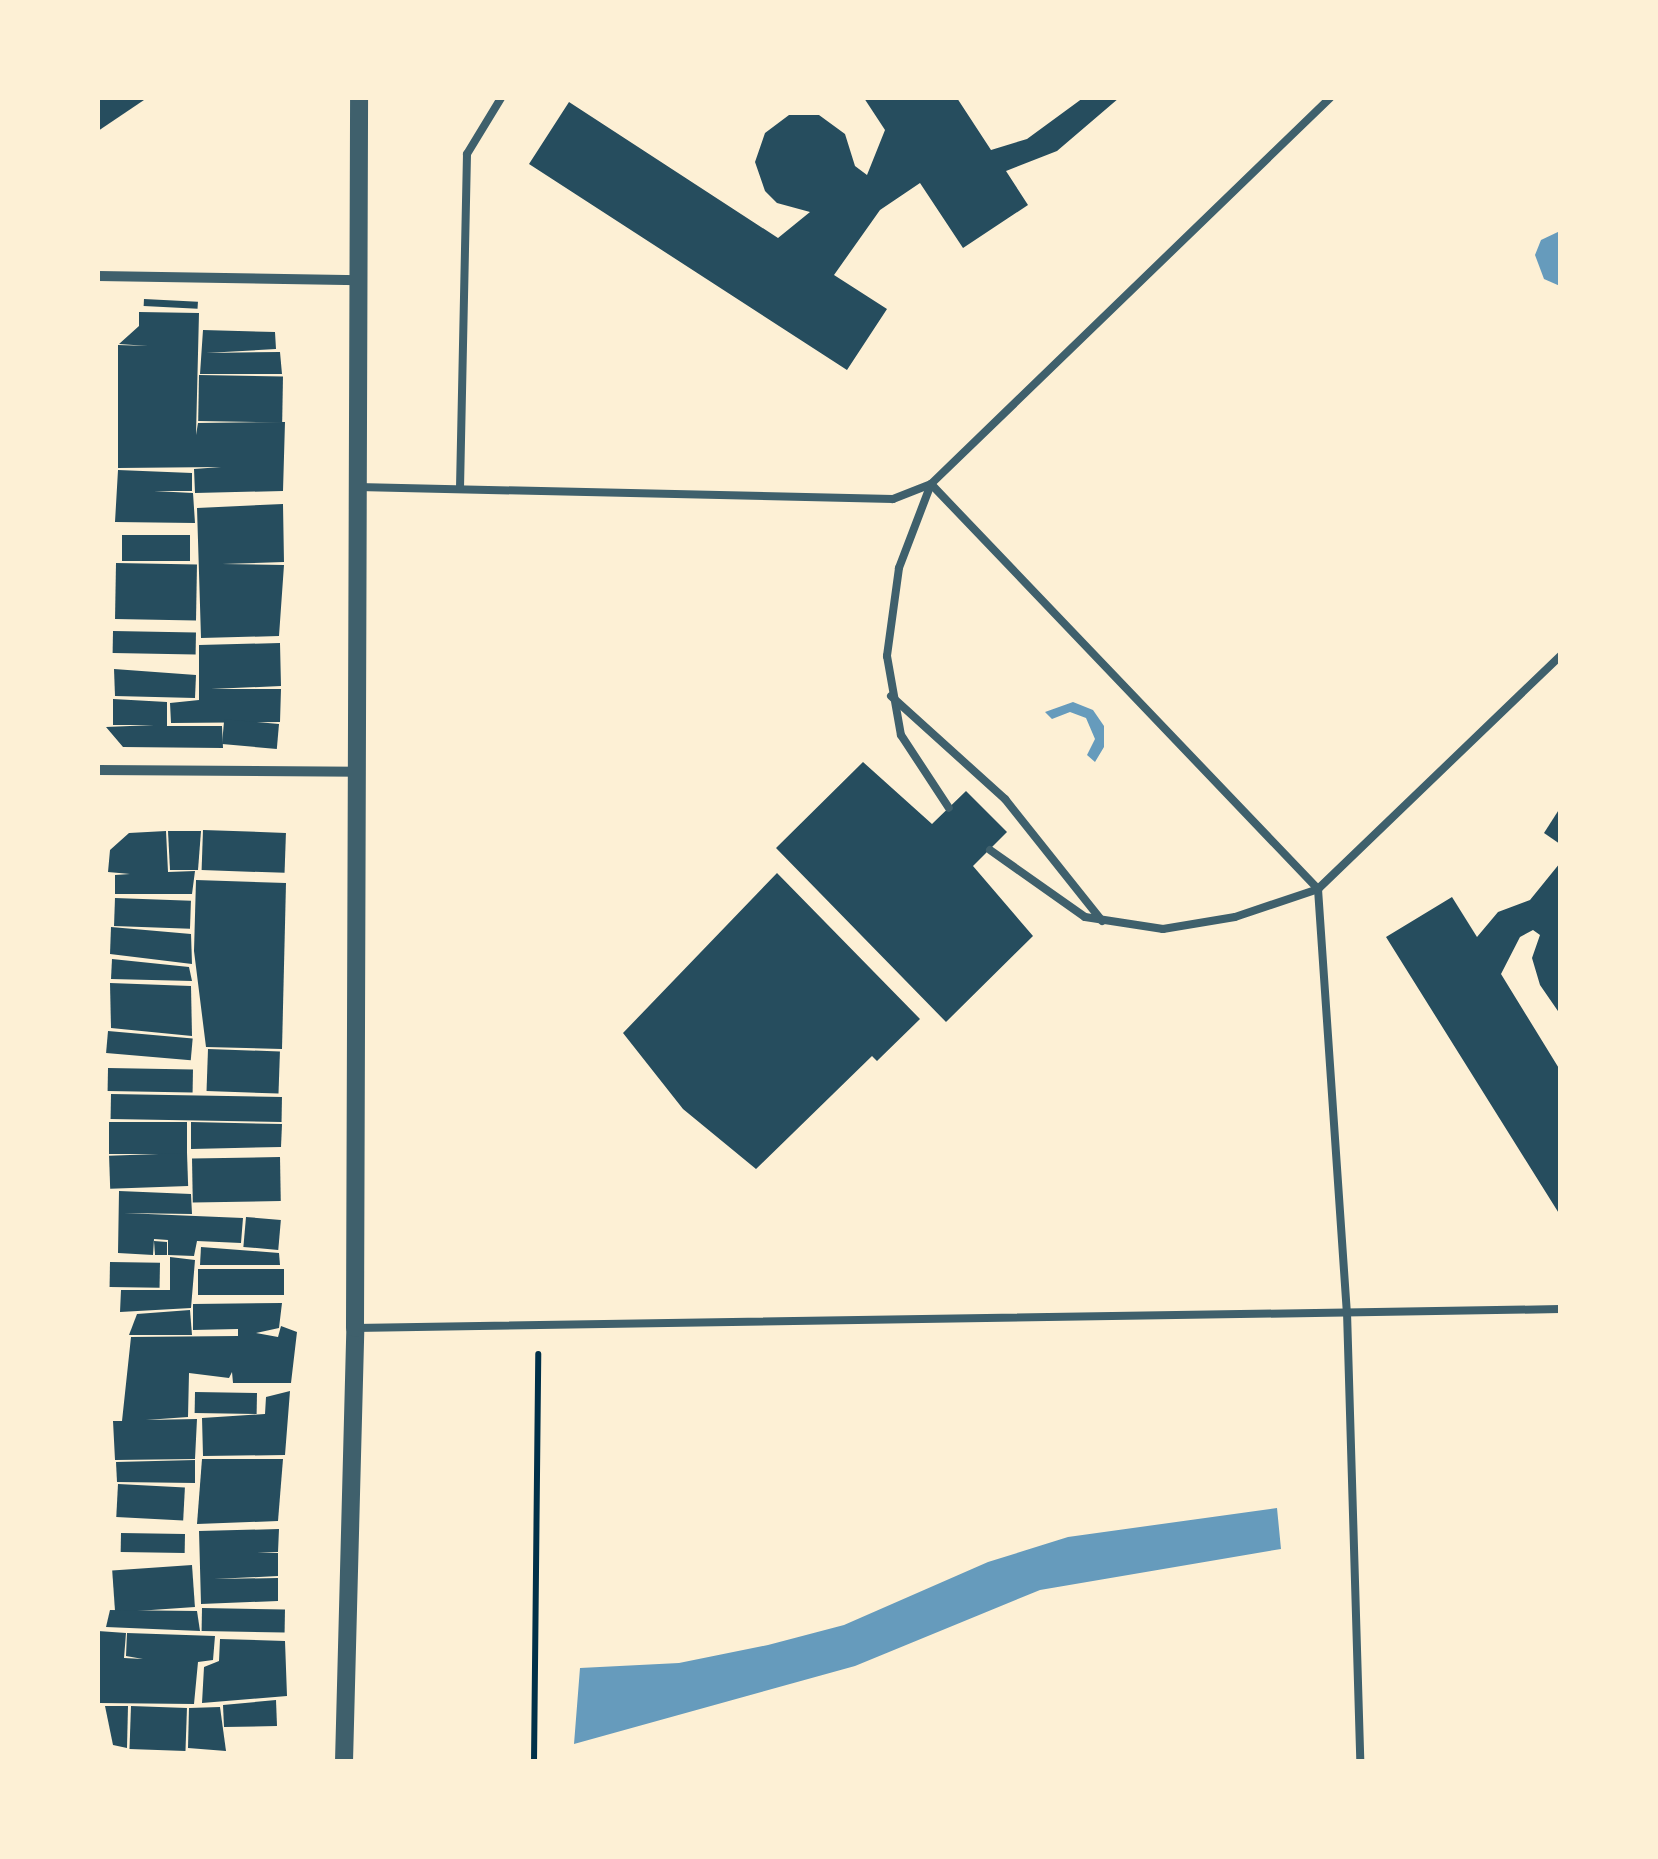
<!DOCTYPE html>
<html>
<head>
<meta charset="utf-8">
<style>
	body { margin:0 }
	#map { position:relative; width:1658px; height:1859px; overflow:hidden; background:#fdf0d5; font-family:"Archivo Narrow",sans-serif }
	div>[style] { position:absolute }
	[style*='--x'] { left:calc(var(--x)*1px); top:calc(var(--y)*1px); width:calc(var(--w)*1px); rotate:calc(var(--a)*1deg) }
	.water>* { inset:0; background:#669bbc }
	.building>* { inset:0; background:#264d5e; transform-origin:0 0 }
	.path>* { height:6px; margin:-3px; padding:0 3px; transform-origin:3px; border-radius:3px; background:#003049 }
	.service>* { height:8px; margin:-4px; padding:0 4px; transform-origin:4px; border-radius:4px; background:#3f606c }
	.minor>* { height:10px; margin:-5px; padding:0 5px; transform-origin:5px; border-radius:5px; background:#3f606c }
	.tertiary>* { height:18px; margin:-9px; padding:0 9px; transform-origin:9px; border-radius:9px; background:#3f606c }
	span { translate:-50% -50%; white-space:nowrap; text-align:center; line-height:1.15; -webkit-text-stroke:9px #fdf0d5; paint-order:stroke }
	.frame { position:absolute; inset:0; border:100px solid #fdf0d5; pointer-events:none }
</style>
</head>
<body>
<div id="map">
	<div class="water">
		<div style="clip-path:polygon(1560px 231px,1560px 286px,1544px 279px,1535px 255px,1541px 240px)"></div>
		<div style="clip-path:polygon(1073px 702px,1093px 710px,1104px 726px,1104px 747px,1095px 762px,1087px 755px,1095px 739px,1086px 718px,1070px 712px,1052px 719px,1045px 712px)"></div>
		<div style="clip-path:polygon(1277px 1508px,1281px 1549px,1040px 1590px,855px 1666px,574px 1744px,580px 1668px,679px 1663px,768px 1645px,844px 1625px,988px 1562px,1068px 1537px)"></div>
	</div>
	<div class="building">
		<div style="clip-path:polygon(98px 98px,147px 98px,98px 131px)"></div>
		<div style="clip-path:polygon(864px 98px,957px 98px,991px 150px,1027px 139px,1083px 98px,1119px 98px,1057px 151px,1006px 171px,1028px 205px,963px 248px,920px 183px,880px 210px,834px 275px,887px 309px,847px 370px,529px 164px,569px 102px,778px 238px,810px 212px,777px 203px,765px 191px,755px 162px,765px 133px,789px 115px,819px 115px,845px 134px,855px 166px,867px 175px,885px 130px)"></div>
		<div style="left:144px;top:299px;width:54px;height:7px;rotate:3deg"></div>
		<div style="clip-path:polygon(139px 312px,199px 313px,196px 435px,198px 423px,285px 422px,283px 491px,195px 493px,194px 469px,221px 467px,118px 468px,118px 345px,148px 346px,119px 344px,139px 326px)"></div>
		<div style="clip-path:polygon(203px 330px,275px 332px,276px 349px,206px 353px,280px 352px,282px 374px,200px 374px)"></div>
		<div style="left:199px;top:375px;width:84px;height:46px;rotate:1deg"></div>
		<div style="clip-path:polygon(118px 470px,192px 473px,192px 491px,154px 491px,193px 493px,195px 523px,115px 522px)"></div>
		<div style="clip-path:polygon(283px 504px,284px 562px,222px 564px,284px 565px,279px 636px,201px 638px,197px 508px)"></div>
		<div style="left:122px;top:535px;width:68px;height:26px"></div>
		<div style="left:116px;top:563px;width:81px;height:56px;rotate:1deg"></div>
		<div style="left:113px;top:631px;width:83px;height:22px;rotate:1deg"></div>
		<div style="clip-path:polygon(280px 643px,281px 686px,211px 689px,281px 689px,280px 722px,171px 723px,170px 703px,199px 700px,199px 645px)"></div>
		<div style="clip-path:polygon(114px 669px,196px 675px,195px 698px,115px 696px)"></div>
		<div style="clip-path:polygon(113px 699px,167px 702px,167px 726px,222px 726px,223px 748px,123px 747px,106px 727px,154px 725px,113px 725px)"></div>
		<div style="left:279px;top:724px;width:25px;height:55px;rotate:95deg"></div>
		<div style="clip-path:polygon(863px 762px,932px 824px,966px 791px,1007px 832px,973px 866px,1033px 936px,946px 1022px,776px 848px)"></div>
		<div style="clip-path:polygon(1560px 808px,1560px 844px,1544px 833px)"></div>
		<div style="left:203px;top:830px;width:83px;height:40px;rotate:2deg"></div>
		<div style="clip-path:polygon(166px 831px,168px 872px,195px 871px,192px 894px,115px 894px,115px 875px,130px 874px,108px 872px,110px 850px,129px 833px)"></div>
		<div style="clip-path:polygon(168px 831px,201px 831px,198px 870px,170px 870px)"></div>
		<div style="clip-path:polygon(1560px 863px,1560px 1014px,1540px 985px,1532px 958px,1540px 935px,1533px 930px,1520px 937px,1501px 974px,1560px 1070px,1560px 1215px,1386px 937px,1452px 897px,1477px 937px,1498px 912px,1530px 900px)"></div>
		<div style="clip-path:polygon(777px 873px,920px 1019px,877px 1061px,872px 1056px,756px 1169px,683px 1109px,623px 1033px)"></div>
		<div style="clip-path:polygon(196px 880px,286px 883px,282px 1049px,206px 1047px,194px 951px)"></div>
		<div style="left:115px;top:898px;width:76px;height:28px;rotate:2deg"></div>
		<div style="clip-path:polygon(111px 927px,191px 934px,192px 964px,110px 954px)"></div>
		<div style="clip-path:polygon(112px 959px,189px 967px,192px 981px,111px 979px)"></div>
		<div style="clip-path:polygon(110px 983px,191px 986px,192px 1036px,111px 1028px)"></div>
		<div style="left:108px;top:1031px;width:85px;height:22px;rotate:5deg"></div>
		<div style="left:208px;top:1049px;width:72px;height:42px;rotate:2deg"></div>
		<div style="left:108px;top:1068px;width:85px;height:23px;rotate:1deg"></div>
		<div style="left:111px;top:1094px;width:171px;height:25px;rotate:1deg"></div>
		<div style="left:109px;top:1122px;width:78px;height:32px"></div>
		<div style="clip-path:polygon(191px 1122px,282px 1124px,281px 1147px,191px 1149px)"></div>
		<div style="left:187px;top:1153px;width:33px;height:78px;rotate:88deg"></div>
		<div style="left:280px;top:1157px;width:44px;height:88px;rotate:89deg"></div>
		<div style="clip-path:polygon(119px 1191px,191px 1194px,192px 1214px,124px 1213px,243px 1218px,241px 1243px,197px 1241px,194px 1256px,168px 1255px,168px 1240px,154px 1239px,153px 1255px,118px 1253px)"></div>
		<div style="left:246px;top:1217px;width:35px;height:30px;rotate:5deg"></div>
		<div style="clip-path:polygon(154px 1241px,167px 1242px,167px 1255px,155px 1255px)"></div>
		<div style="clip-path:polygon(201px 1247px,279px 1253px,280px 1265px,200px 1265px)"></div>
		<div style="clip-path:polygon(170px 1257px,195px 1260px,191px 1308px,120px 1312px,121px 1290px,170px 1290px)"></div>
		<div style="left:110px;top:1262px;width:50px;height:25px;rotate:1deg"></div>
		<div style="left:198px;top:1269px;width:86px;height:26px"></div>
		<div style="clip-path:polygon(282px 1303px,279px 1328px,256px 1333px,278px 1337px,281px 1326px,297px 1332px,291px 1383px,233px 1383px,232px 1372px,229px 1378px,189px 1373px,188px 1417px,146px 1420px,197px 1419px,195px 1459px,115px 1460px,113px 1421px,122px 1421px,131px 1337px,238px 1336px,238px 1329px,193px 1330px,193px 1304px)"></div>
		<div style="clip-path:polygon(190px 1310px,192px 1335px,129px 1335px,137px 1314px)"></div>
		<div style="clip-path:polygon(290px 1391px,285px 1455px,203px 1456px,202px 1418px,265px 1414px,266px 1397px)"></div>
		<div style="left:195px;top:1392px;width:62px;height:21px;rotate:1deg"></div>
		<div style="clip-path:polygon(202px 1459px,283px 1459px,278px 1521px,197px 1524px)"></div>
		<div style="clip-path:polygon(195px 1460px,195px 1483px,117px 1482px,116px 1462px)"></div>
		<div style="left:118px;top:1484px;width:67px;height:33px;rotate:3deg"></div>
		<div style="clip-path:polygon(279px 1529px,278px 1552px,257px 1552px,278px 1553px,278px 1576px,214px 1579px,278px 1578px,278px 1601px,201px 1604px,199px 1531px)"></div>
		<div style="left:121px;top:1533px;width:64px;height:19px;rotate:1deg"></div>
		<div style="left:192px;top:1565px;width:42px;height:80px;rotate:86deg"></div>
		<div style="left:202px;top:1608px;width:83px;height:23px;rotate:1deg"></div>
		<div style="clip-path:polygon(110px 1610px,197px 1611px,200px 1631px,106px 1627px)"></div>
		<div style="clip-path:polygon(98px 1631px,126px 1633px,124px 1658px,143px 1659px,126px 1656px,127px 1633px,215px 1636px,213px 1660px,198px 1662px,194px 1704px,99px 1703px)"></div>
		<div style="clip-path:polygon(220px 1639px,285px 1641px,287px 1696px,202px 1703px,204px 1667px,219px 1661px)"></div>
		<div style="clip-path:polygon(276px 1700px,277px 1726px,224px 1727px,223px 1705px)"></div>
		<div style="clip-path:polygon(105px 1706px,128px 1706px,127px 1748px,113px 1745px)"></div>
		<div style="left:131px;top:1706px;width:56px;height:43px;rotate:2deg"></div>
		<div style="clip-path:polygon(220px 1707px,226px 1751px,188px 1748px,189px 1708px)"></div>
	</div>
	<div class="path">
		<div style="--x:534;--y:1762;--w:408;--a:-89.4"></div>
	</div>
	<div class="service">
		<div style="--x:931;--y:484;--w:90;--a:110.9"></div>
		<div style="--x:899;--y:568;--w:89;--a:97.8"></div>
		<div style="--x:887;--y:656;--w:80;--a:80"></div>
		<div style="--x:901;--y:735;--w:87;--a:56.7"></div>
		<div style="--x:358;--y:487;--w:535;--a:1.28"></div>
		<div style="--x:893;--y:499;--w:41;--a:-21.5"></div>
		<div style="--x:460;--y:488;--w:334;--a:-88.8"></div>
		<div style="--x:467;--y:154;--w:66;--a:-58.7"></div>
		<div style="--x:891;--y:696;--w:154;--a:42.1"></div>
		<div style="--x:1005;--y:799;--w:156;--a:51.5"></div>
		<div style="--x:990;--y:850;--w:116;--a:35.2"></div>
		<div style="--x:1085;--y:917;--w:79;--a:8.7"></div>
		<div style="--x:1163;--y:929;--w:73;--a:-9.5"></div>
		<div style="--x:1235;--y:917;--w:88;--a:-18.6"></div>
		<div style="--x:1318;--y:889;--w:336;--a:-43.9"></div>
		<div style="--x:1318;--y:889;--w:560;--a:-133.7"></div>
		<div style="--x:931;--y:484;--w:555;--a:-44.05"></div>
		<div style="--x:1318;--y:889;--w:424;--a:86.1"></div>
		<div style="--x:1347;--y:1312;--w:450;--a:88.3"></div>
		<div style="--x:355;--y:1328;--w:1205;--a:-0.9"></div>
	</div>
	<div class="minor">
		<div style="--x:98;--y:276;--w:263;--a:0.9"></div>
		<div style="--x:98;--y:770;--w:260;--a:0.4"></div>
	</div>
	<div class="tertiary">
		<div style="--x:344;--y:1762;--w:434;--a:-88.5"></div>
		<div style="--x:355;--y:1328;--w:1230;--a:-89.81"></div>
	</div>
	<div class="frame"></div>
</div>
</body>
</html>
